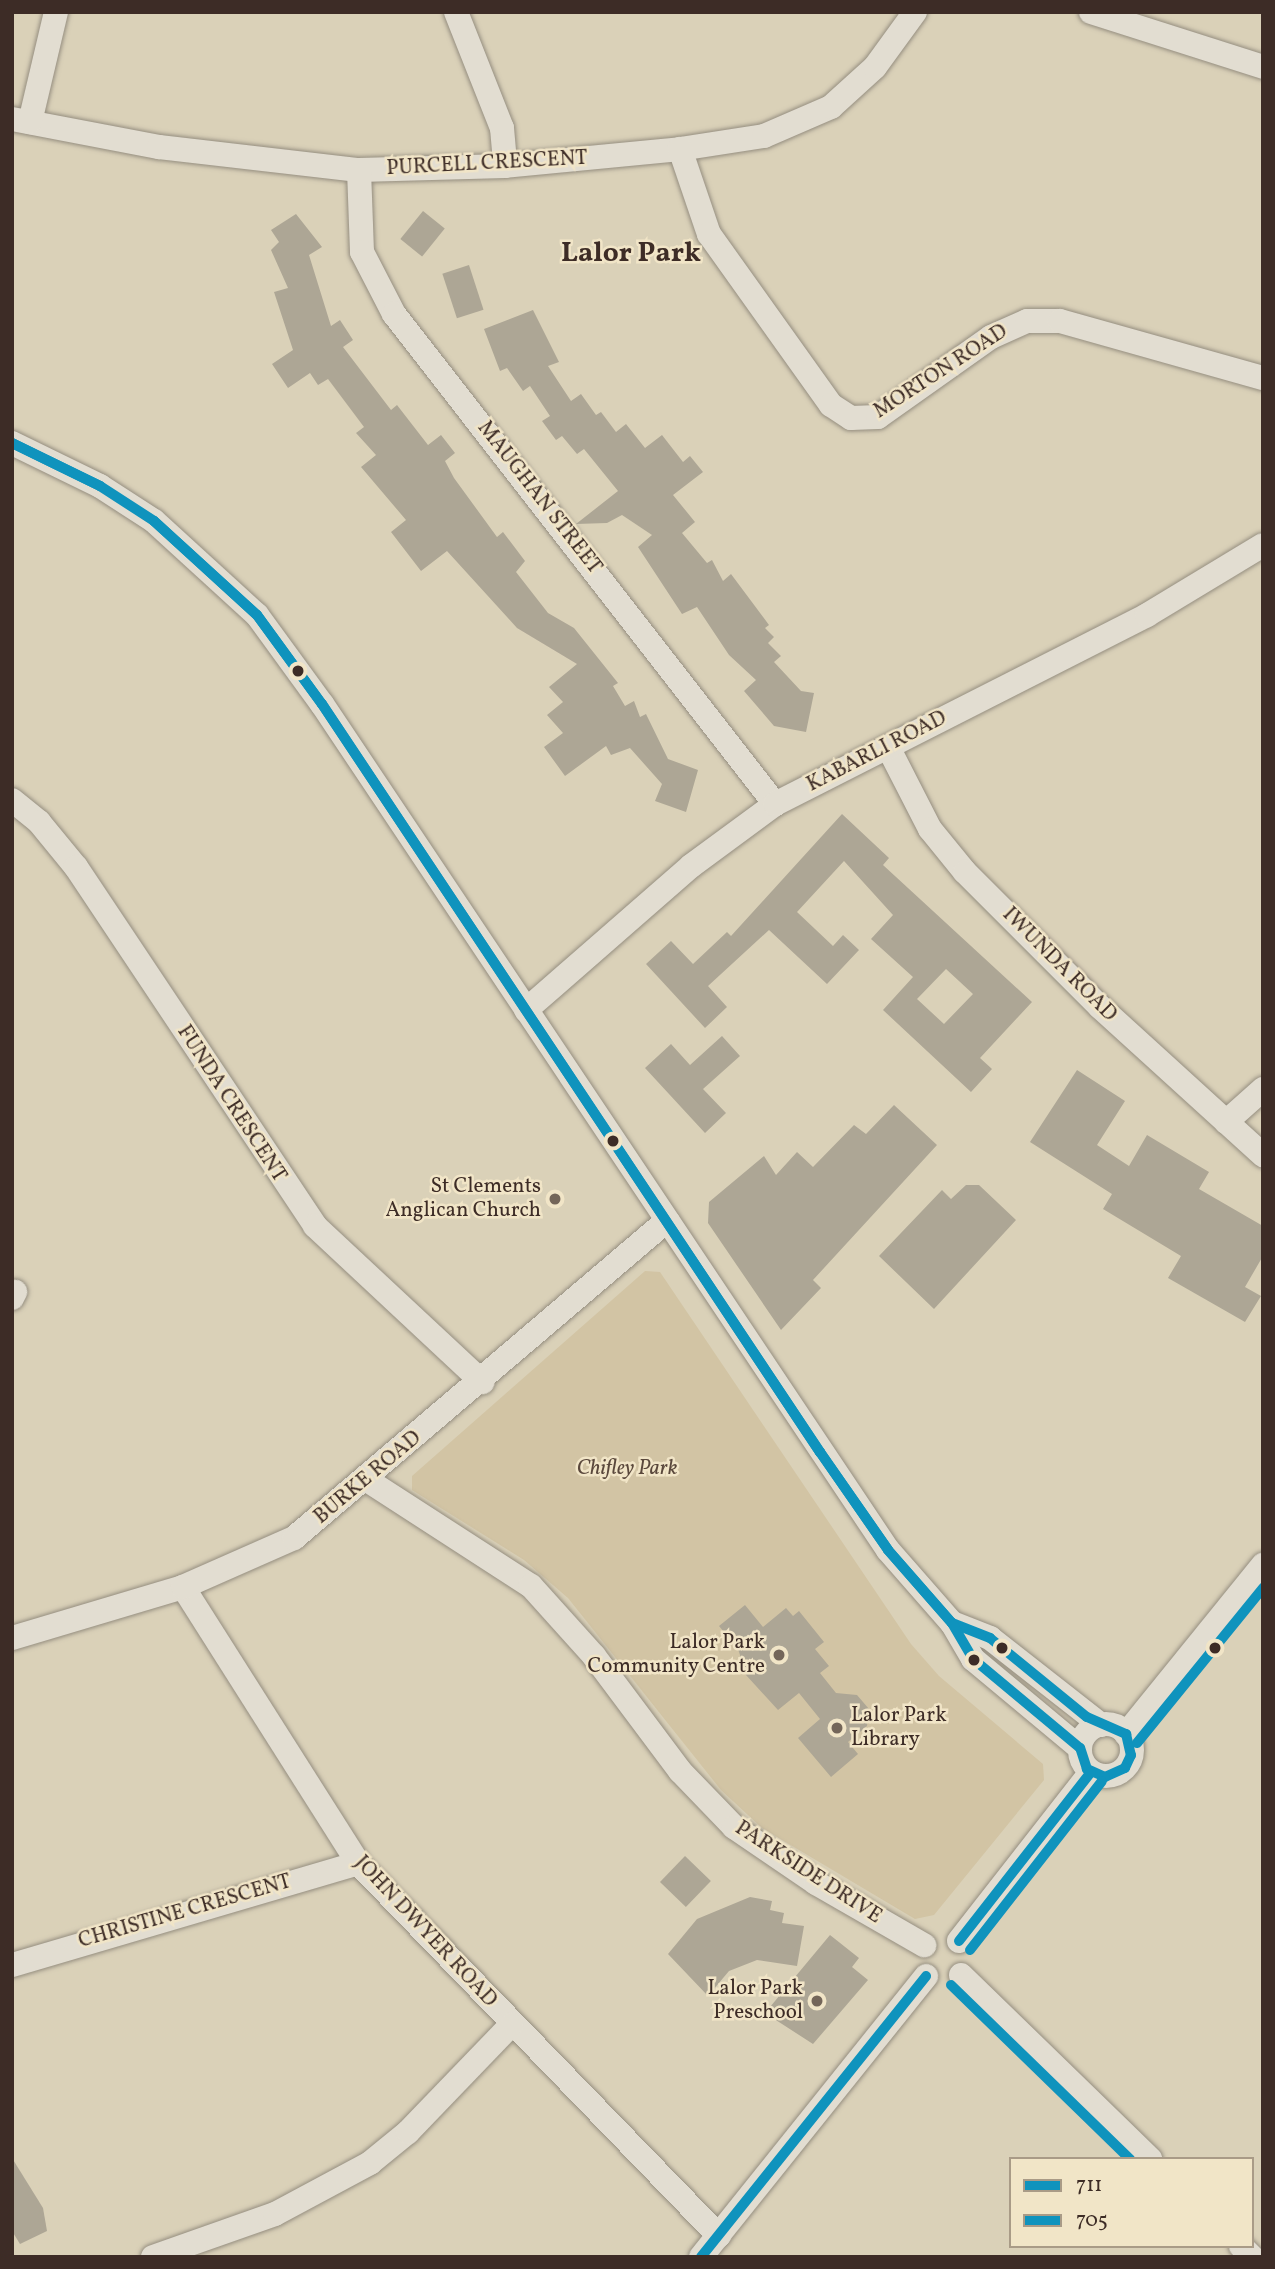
<!DOCTYPE html>
<html>
<head>
<meta charset="utf-8">
<style>
	body { margin:0 }
	#map { position:relative; width:1275px; height:2269px; overflow:hidden; background:#dad1b8; font-family:Vollkorn,serif }
	div>[style] { position:absolute }
	[style*='--x'] { left:calc(var(--x)*1px); top:calc(var(--y)*1px); width:calc(var(--w)*1px); rotate:calc(var(--a)*1deg) }
	.green>* { inset:0; background:#d2c4a4 }
	.building>* { inset:0; background:#ada695; transform-origin:0 0 }
	.roads { filter:drop-shadow(0 0 2px #958e80) drop-shadow(0 0 2px #958e80) }
	.minor>* { height:24px; margin:-12px; padding:0 12px; transform-origin:12px; border-radius:12px; background:#e2ddd1 }
	.minor>.ring { margin:-12px; padding:0; box-sizing:content-box; background:none; border:24px solid #e2ddd1; border-radius:50% }
	.bus-1>* { height:10px; margin:-5px; padding:0 5px; transform-origin:5px; border-radius:5px; background:#0f93bd }
	.bus-2>* { height:10px; margin:-5px; padding:0 5px; transform-origin:5px; border-radius:5px; background:#0f93bd }
	.dots>* { width:19px; height:19px; translate:-50% -50%; box-sizing:border-box; border:4px solid #f1e5c7; border-radius:50% }
	span { translate:-50% -50%; white-space:nowrap; text-align:center; line-height:1.15; -webkit-text-stroke:5px #f1e5c7; paint-order:stroke }
	.street-label { font-size:21px; color:#3d2c26 }
	.poi-label { font-size:21px; color:#3d2c26 }
	.right { translate:-100% -50%; text-align:right }
	.left { translate:0 -50%; text-align:left }
	.park-label { font-size:21px; color:#5a483c; font-style:italic }
	.district-label { font-size:28px; color:#3d2c26; font-weight:700 }
	.frame { position:absolute; inset:0; border:14px solid #3d2c26; pointer-events:none }
	.legend { position:absolute; left:1009px; top:2157px; width:245px; height:91px; box-sizing:border-box; background:#f1e5c7; border:2px solid #a99b87; margin:0; padding:9px 12px; list-style:none; font-size:21px; color:#3d2c26 }
	.legend li { display:flex; align-items:center; gap:14px; height:35px }
	.legend b { width:35px; border:2px solid #a99b87 }
</style>
</head>
<body>
<div id="map">
	<div class="green">
		<div style="clip-path:polygon(645px 1271px,660px 1272px,911px 1644px,939px 1676px,1043px 1764px,1044px 1780px,934px 1915px,915px 1919px,762px 1828px,721px 1790px,568px 1598px,524px 1560px,412px 1490px,412px 1476px)"></div>
	</div>
	<div class="building">
		<div style="left:423px;top:211px;width:28px;height:36px;rotate:39deg"></div>
		<div style="clip-path:polygon(296px 214px,322px 247px,309px 255px,331px 326px,340px 320px,353px 340px,343px 347px,391px 410px,397px 405px,428px 445px,441px 435px,455px 453px,445px 461px,454px 478px,497px 537px,503px 532px,525px 561px,516px 572px,548px 613px,574px 628px,618px 683px,613px 686px,625px 706px,634px 701px,640px 717px,646px 714px,668px 759px,698px 770px,686px 812px,655px 801px,662px 784px,630px 748px,611px 755px,606px 746px,565px 776px,544px 747px,563px 733px,547px 715px,563px 702px,549px 687px,577px 664px,517px 628px,447px 551px,421px 571px,391px 532px,406px 520px,361px 467px,376px 455px,356px 433px,364px 427px,328px 379px,318px 385px,310px 373px,288px 388px,272px 364px,293px 350px,274px 292px,288px 288px,271px 250px,279px 242px,271px 230px)"></div>
		<div style="left:469px;top:265px;width:47px;height:28px;rotate:72deg"></div>
		<div style="clip-path:polygon(533px 310px,559px 362px,548px 366px,571px 401px,581px 394px,596px 415px,601px 412px,616px 432px,626px 424px,645px 448px,662px 435px,683px 462px,690px 456px,703px 472px,673px 495px,695px 522px,682px 533px,707px 563px,712px 560px,723px 581px,731px 574px,769px 625px,765px 628px,774px 637px,768px 643px,781px 656px,774px 662px,801px 691px,814px 693px,806px 732px,774px 726px,744px 691px,756px 680px,729px 655px,697px 607px,682px 614px,638px 547px,652px 535px,622px 515px,607px 523px,576px 524px,618px 491px,584px 449px,577px 454px,562px 436px,556px 440px,542px 421px,550px 416px,530px 386px,523px 391px,507px 368px,500px 371px,484px 329px)"></div>
		<div style="clip-path:polygon(evenodd,842px 814px,889px 858px,883px 865px,1032px 1002px,980px 1058px,992px 1069px,971px 1092px,883px 1010px,913px 977px,871px 939px,893px 915px,844px 861px,797px 912px,833px 946px,843px 935px,859px 950px,827px 984px,769px 930px,708px 986px,727px 1007px,705px 1028px,646px 964px,671px 941px,693px 964px,727px 932px,731px 936px,842px 814px,946px 969px,973px 994px,944px 1024px,917px 999px,946px 969px)"></div>
		<div style="clip-path:polygon(722px 1036px,740px 1056px,703px 1089px,726px 1113px,705px 1133px,645px 1068px,671px 1044px,690px 1065px)"></div>
		<div style="clip-path:polygon(1077px 1070px,1125px 1101px,1097px 1145px,1129px 1166px,1147px 1135px,1209px 1172px,1199px 1189px,1263px 1226px,1263px 1256px,1245px 1287px,1261px 1296px,1245px 1322px,1168px 1278px,1181px 1256px,1103px 1209px,1112px 1194px,1030px 1142px)"></div>
		<div style="clip-path:polygon(894px 1105px,937px 1145px,813px 1280px,821px 1288px,781px 1330px,708px 1223px,709px 1202px,764px 1156px,776px 1175px,797px 1152px,813px 1167px,854px 1125px,866px 1134px)"></div>
		<div style="clip-path:polygon(966px 1185px,979px 1185px,1016px 1220px,934px 1309px,879px 1256px,942px 1190px,951px 1199px)"></div>
		<div style="clip-path:polygon(745px 1605px,763px 1627px,786px 1608px,793px 1616px,799px 1611px,824px 1642px,815px 1649px,829px 1666px,820px 1673px,836px 1693px,857px 1695px,869px 1709px,867px 1726px,848px 1742px,858px 1754px,831px 1777px,798px 1738px,820px 1719px,799px 1693px,778px 1710px,735px 1663px,741px 1658px,738px 1649px,719px 1626px)"></div>
		<div style="left:685px;top:1856px;width:36px;height:36px;rotate:44deg"></div>
		<div style="clip-path:polygon(750px 1897px,772px 1901px,770px 1910px,784px 1913px,782px 1923px,804px 1926px,797px 1966px,757px 1960px,729px 1971px,708px 1996px,668px 1954px,697px 1919px)"></div>
		<div style="clip-path:polygon(830px 1935px,859px 1958px,852px 1967px,868px 1980px,813px 2044px,765px 2013px)"></div>
		<div style="clip-path:polygon(12px 2158px,43px 2208px,47px 2231px,20px 2244px,12px 2231px)"></div>
	</div>
	<div class="roads">
		<div class="minor">
			<div style="--x:456;--y:12;--w:125;--a:68.4"></div>
			<div style="--x:502;--y:128;--w:38;--a:85"></div>
			<div style="--x:1091;--y:12;--w:181;--a:17.7"></div>
			<div style="--x:12;--y:119;--w:150;--a:10.8"></div>
			<div style="--x:159;--y:147;--w:201;--a:6.6"></div>
			<div style="--x:359;--y:170;--w:146;--a:-1.6"></div>
			<div style="--x:505;--y:166;--w:176;--a:-5.5"></div>
			<div style="--x:680;--y:149;--w:85;--a:-8.8"></div>
			<div style="--x:764;--y:136;--w:73;--a:-23.4"></div>
			<div style="--x:831;--y:107;--w:59;--a:-42.3"></div>
			<div style="--x:875;--y:67;--w:68;--a:-54"></div>
			<div style="--x:30;--y:122;--w:113;--a:-76.7"></div>
			<div style="--x:680;--y:149;--w:90;--a:71.2"></div>
			<div style="--x:709;--y:234;--w:210;--a:54.5"></div>
			<div style="--x:831;--y:405;--w:24;--a:33"></div>
			<div style="--x:851;--y:418;--w:27;--a:-2"></div>
			<div style="--x:878;--y:417;--w:138;--a:-35.3"></div>
			<div style="--x:991;--y:337;--w:39;--a:-24"></div>
			<div style="--x:1027;--y:321;--w:33;--a:0"></div>
			<div style="--x:1060;--y:321;--w:211;--a:15.7"></div>
			<div style="--x:359;--y:170;--w:82;--a:87.9"></div>
			<div style="--x:362;--y:252;--w:70;--a:62.7"></div>
			<div style="--x:394;--y:314;--w:621;--a:52.13"></div>
			<div style="--x:12;--y:443;--w:98;--a:26"></div>
			<div style="--x:100;--y:486;--w:64;--a:32.9"></div>
			<div style="--x:154;--y:521;--w:139;--a:42.4"></div>
			<div style="--x:257;--y:615;--w:110;--a:53.9"></div>
			<div style="--x:322;--y:704;--w:1018;--a:56.22"></div>
			<div style="--x:888;--y:1550;--w:97;--a:48.8"></div>
			<div style="--x:952;--y:1623;--w:42;--a:59.7"></div>
			<div style="--x:973;--y:1659;--w:139;--a:39.8"></div>
			<div style="--x:888;--y:747;--w:92;--a:62.9"></div>
			<div style="--x:930;--y:829;--w:55;--a:50.9"></div>
			<div style="--x:965;--y:872;--w:190;--a:45"></div>
			<div style="--x:1099;--y:1006;--w:222;--a:42.3"></div>
			<div style="--x:12;--y:800;--w:35;--a:39"></div>
			<div style="--x:39;--y:822;--w:58;--a:50.6"></div>
			<div style="--x:76;--y:867;--w:431;--a:56.3"></div>
			<div style="--x:315;--y:1226;--w:229;--a:43"></div>
			<div style="--x:526;--y:1010;--w:219;--a:-41.1"></div>
			<div style="--x:691;--y:866;--w:104;--a:-36.4"></div>
			<div style="--x:775;--y:804;--w:417;--a:-26.9"></div>
			<div style="--x:1147;--y:615;--w:135;--a:-31.1"></div>
			<div style="--x:1226;--y:1122;--w:50;--a:-41.7"></div>
			<div style="--x:12;--y:1298;--w:7;--a:-63"></div>
			<div style="--x:367;--y:1480;--w:195;--a:32.9"></div>
			<div style="--x:531;--y:1586;--w:94;--a:48"></div>
			<div style="--x:594;--y:1656;--w:144;--a:53.2"></div>
			<div style="--x:680;--y:1771;--w:78;--a:46"></div>
			<div style="--x:734;--y:1827;--w:99;--a:34.3"></div>
			<div style="--x:816;--y:1883;--w:125;--a:29.9"></div>
			<div style="--x:183;--y:1587;--w:327;--a:57.6"></div>
			<div style="--x:358;--y:1863;--w:519;--a:45.94"></div>
			<div style="--x:952;--y:1623;--w:41;--a:21.5"></div>
			<div style="--x:990;--y:1638;--w:141;--a:38.1"></div>
			<div style="--x:12;--y:1638;--w:178;--a:-16.6"></div>
			<div style="--x:183;--y:1587;--w:121;--a:-23.8"></div>
			<div style="--x:294;--y:1538;--w:490;--a:-40.4"></div>
			<div class="ring" style="left:1080px;top:1724px;width:28px;height:28px"></div>
			<div style="--x:1126;--y:1734;--w:218;--a:-51"></div>
			<div style="--x:959;--y:1941;--w:214;--a:-52"></div>
			<div style="--x:12;--y:1965;--w:361;--a:-16.4"></div>
			<div style="--x:961;--y:1975;--w:264;--a:44.2"></div>
			<div style="--x:1241;--y:2246;--w:16;--a:45"></div>
			<div style="--x:153;--y:2257;--w:129;--a:-19.4"></div>
			<div style="--x:275;--y:2214;--w:108;--a:-28.2"></div>
			<div style="--x:370;--y:2163;--w:49;--a:-39.2"></div>
			<div style="--x:408;--y:2132;--w:149;--a:-46.1"></div>
			<div style="--x:701;--y:2257;--w:360;--a:-51.3"></div>
		</div>
	</div>
	<div class="bus-1">
		<div style="--x:12;--y:443;--w:98;--a:26"></div>
		<div style="--x:12;--y:443;--w:98;--a:26"></div>
		<div style="--x:100;--y:486;--w:64;--a:32.9"></div>
		<div style="--x:154;--y:521;--w:139;--a:42.4"></div>
		<div style="--x:154;--y:521;--w:139;--a:42.4"></div>
		<div style="--x:257;--y:615;--w:110;--a:53.9"></div>
		<div style="--x:257;--y:615;--w:110;--a:53.9"></div>
		<div style="--x:322;--y:704;--w:899;--a:56.35"></div>
		<div style="--x:322;--y:704;--w:899;--a:56.35"></div>
		<div style="--x:820;--y:1452;--w:119;--a:55.2"></div>
		<div style="--x:820;--y:1452;--w:119;--a:55.2"></div>
		<div style="--x:888;--y:1550;--w:97;--a:48.8"></div>
		<div style="--x:888;--y:1550;--w:97;--a:48.8"></div>
		<div style="--x:952;--y:1623;--w:41;--a:21.5"></div>
		<div style="--x:990;--y:1638;--w:125;--a:39.2"></div>
		<div style="--x:1087;--y:1717;--w:43;--a:23.6"></div>
		<div style="--x:1126;--y:1734;--w:22;--a:77"></div>
		<div style="--x:1131;--y:1755;--w:14;--a:115"></div>
		<div style="--x:1125;--y:1768;--w:22;--a:156"></div>
		<div style="--x:1105;--y:1777;--w:20;--a:-156"></div>
		<div style="--x:1087;--y:1769;--w:22;--a:-108"></div>
		<div style="--x:1080;--y:1748;--w:139;--a:-140.2"></div>
		<div style="--x:973;--y:1659;--w:42;--a:-120.3"></div>
		<div style="--x:959;--y:1941;--w:214;--a:-52"></div>
		<div style="--x:701;--y:2257;--w:360;--a:-51.3"></div>
	</div>
	<div class="bus-2">
		<div style="--x:1137;--y:1743;--w:200;--a:-50.9"></div>
		<div style="--x:970;--y:1950;--w:214;--a:-52"></div>
		<div style="--x:951;--y:1985;--w:250;--a:44.2"></div>
	</div>
	<div class="dots">
		<div style="left:298px;top:671px;background:#3d2c26"></div>
		<div style="left:613px;top:1141px;background:#3d2c26"></div>
		<div style="left:555px;top:1199px;background:#746659"></div>
		<div style="left:1002px;top:1648px;background:#3d2c26"></div>
		<div style="left:1215px;top:1648px;background:#3d2c26"></div>
		<div style="left:779px;top:1655px;background:#746659"></div>
		<div style="left:974px;top:1660px;background:#3d2c26"></div>
		<div style="left:837px;top:1728px;background:#746659"></div>
		<div style="left:817px;top:2001px;background:#746659"></div>
	</div>
	<div class="street-label">
		<span style="left:487px;top:164px;rotate:-3deg">PURCELL CRESCENT</span>
		<span style="left:941px;top:372px;rotate:-33deg">MORTON ROAD</span>
		<span style="left:539px;top:498px;rotate:52deg">MAUGHAN STREET</span>
		<span style="left:877px;top:752px;rotate:-27deg">KABARLI ROAD</span>
		<span style="left:1059px;top:965px;rotate:45deg">IWUNDA ROAD</span>
		<span style="left:231px;top:1104px;rotate:57deg">FUNDA CRESCENT</span>
		<span style="left:368px;top:1478px;rotate:-40deg">BURKE ROAD</span>
		<span style="left:808px;top:1873px;rotate:33deg">PARKSIDE DRIVE</span>
		<span style="left:185px;top:1912px;rotate:-16deg">CHRISTINE CRESCENT</span>
		<span style="left:425px;top:1932px;rotate:47deg">JOHN DWYER ROAD</span>
	</div>
	<div class="poi-label">
		<span class="right" style="left:541px;top:1199px">St Clements<br>Anglican Church</span>
		<span class="right" style="left:765px;top:1655px">Lalor Park<br>Community Centre</span>
		<span class="left" style="left:851px;top:1728px">Lalor Park<br>Library</span>
		<span class="right" style="left:803px;top:2001px">Lalor Park<br>Preschool</span>
	</div>
	<div class="park-label">
		<span style="left:627px;top:1469px">Chifley Park</span>
	</div>
	<div class="district-label">
		<span style="left:631px;top:254px">Lalor Park</span>
	</div>
	<div class="frame"></div>
	<ul class="legend">
	<li><b style="height:9px;background:#0f93bd"></b>711</li>
	<li><b style="height:9px;background:#0f93bd"></b>705</li>
	</ul>
</div>
</body>
</html>
